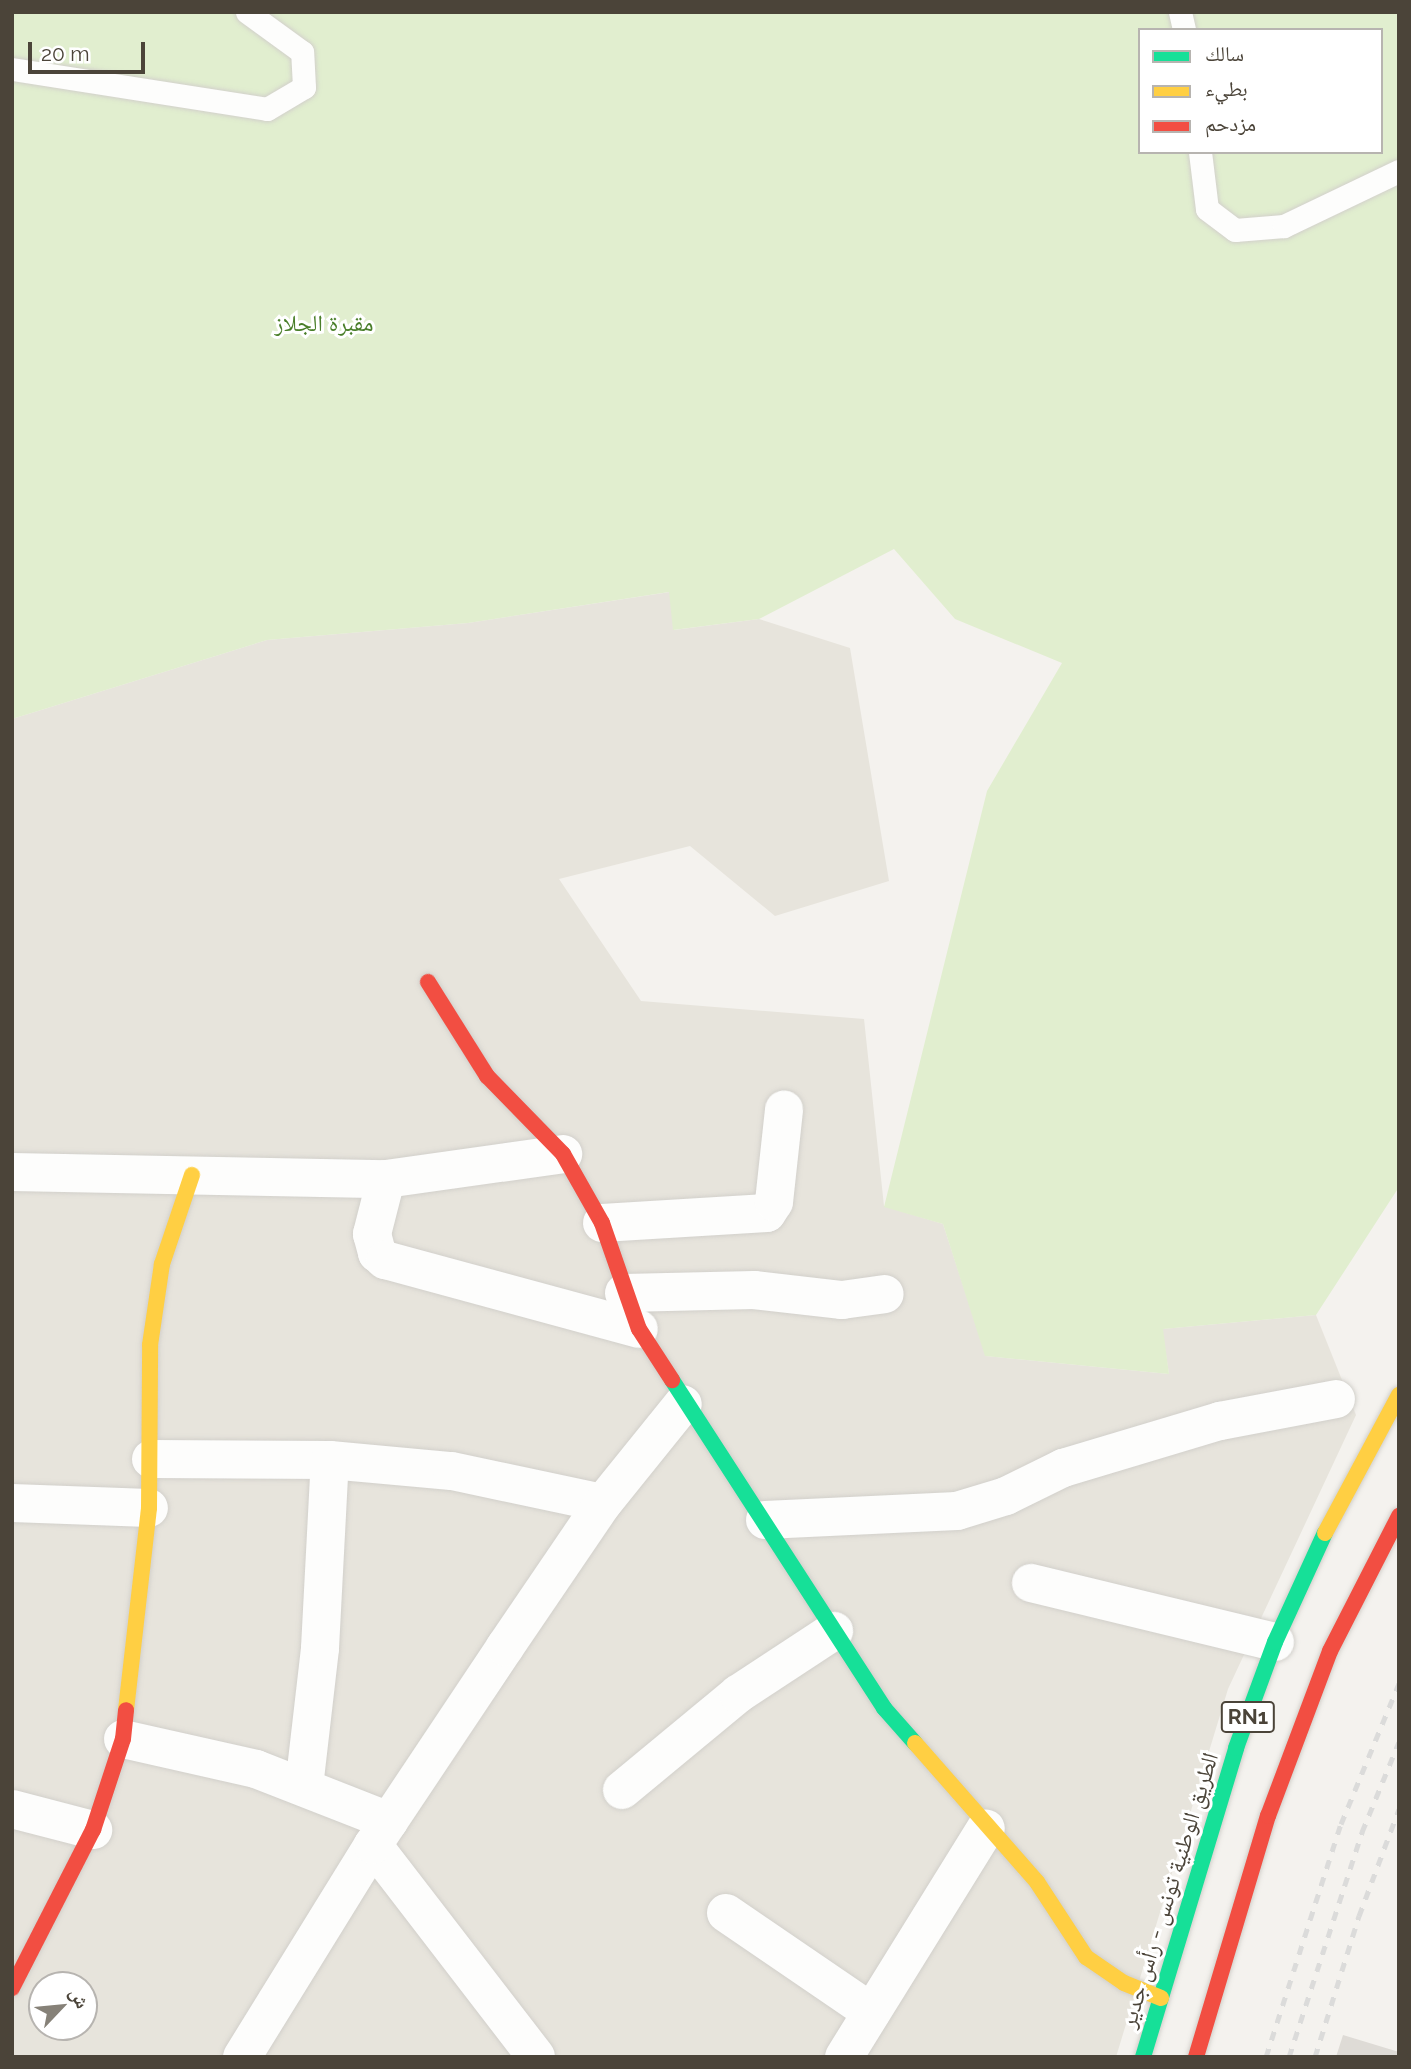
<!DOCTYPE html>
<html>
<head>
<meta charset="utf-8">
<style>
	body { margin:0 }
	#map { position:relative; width:1411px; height:2069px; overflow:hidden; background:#f4f2ee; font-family:Raleway,"Noto Naskh Arabic",sans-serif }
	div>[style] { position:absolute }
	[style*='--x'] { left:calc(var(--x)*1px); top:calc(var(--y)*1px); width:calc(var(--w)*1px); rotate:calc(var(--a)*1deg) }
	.residential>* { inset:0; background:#e7e4dc }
	.green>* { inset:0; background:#e1eecf }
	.building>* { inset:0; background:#dedbd6 }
	.roads { filter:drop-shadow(0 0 2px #d2d0cb) drop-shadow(0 0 2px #d2d0cb) }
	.lane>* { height:23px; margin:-11.5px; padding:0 11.5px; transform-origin:11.5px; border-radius:11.5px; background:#fdfdfc }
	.street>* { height:38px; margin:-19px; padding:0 19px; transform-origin:19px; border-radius:19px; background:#fdfdfc }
	.fast>* { height:16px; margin:-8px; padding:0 8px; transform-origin:8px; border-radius:8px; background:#16e098 }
	.slow>* { height:16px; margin:-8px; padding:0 8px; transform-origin:8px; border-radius:8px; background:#ffcf43 }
	.jam>* { height:16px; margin:-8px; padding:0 8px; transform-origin:8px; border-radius:8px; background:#f24e42 }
	.rail>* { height:5px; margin-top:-2.5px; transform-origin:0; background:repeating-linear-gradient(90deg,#dbdbda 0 9px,transparent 0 18px) }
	span { translate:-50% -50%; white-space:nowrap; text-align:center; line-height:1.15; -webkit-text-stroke:6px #fff; paint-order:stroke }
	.shield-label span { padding:2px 5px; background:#fff; border:2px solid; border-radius:5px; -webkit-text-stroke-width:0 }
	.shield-label { font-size:21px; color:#4b4439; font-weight:700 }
	.park-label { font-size:23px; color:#4a7f2a }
	.street-label { font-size:23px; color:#4b4439 }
	.frame { position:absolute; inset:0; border:14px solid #4b4439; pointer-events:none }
	.legend { position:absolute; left:1138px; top:28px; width:245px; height:126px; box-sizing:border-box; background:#fff; border:2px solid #b7b4b0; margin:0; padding:9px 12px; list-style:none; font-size:21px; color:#4b4439 }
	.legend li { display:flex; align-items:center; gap:14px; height:35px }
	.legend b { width:35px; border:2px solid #b7b4b0 }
	.north { position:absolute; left:28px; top:1971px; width:70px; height:70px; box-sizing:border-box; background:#fff; border:2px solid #b7b4b0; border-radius:50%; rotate:64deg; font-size:19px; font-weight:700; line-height:28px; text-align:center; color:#4b4439 }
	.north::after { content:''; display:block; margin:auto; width:24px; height:32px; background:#868178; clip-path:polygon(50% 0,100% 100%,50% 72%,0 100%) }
	.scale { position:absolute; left:28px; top:42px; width:117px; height:32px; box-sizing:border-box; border:4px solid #4b4439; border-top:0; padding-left:9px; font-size:21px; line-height:24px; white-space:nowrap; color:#4b4439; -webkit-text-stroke:5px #fff; paint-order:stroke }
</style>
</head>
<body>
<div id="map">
	<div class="residential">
		<div style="clip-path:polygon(evenodd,670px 592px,674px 630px,759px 619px,850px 648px,889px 881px,775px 916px,690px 846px,559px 879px,641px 1001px,864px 1019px,884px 1206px,943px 1224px,986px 1356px,1169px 1374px,1162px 1329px,1316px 1315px,1356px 1415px,1228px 1689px,1116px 2057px,12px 2057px,12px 719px,267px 640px,468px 623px,670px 592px,42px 1985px,84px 1985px,84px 2027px,42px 2027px,42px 1985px)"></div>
	</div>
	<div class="green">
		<div style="clip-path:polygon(evenodd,12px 12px,1399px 12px,1399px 1187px,1316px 1315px,1163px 1329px,1169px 1374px,985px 1356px,943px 1224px,884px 1207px,987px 791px,1062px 663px,955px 619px,894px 549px,759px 619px,673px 630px,669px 592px,468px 623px,267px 640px,12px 719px,12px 12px,1140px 30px,1381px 30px,1381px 152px,1140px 152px,1140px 30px)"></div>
	</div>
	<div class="building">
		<div style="clip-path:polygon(1343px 2035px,1399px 2052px,1399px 2057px,1336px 2057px)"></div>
	</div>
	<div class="roads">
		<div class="lane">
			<div style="--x:1180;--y:12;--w:18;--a:77"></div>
			<div style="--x:12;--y:69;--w:258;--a:8.9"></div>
			<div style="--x:267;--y:109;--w:43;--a:-30.7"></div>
			<div style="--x:304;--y:87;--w:35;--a:-93"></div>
			<div style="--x:302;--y:52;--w:68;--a:-144"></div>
			<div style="--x:1200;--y:152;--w:57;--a:83"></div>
			<div style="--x:1207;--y:209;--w:35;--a:37"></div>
			<div style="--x:1235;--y:230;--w:49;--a:-4.7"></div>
			<div style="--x:1284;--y:226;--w:127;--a:-25.6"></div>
		</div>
		<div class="street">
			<div style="--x:12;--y:1172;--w:374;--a:1.1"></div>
			<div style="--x:386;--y:1179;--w:179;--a:-8"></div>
			<div style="--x:386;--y:1179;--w:57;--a:104.3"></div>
			<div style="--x:372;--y:1234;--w:20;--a:75"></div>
			<div style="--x:377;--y:1253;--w:11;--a:41"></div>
			<div style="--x:385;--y:1260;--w:263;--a:15.2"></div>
			<div style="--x:602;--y:1223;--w:165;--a:-3.5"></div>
			<div style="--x:767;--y:1213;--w:13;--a:-58"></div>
			<div style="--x:774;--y:1202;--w:93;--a:-83.8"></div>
			<div style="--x:624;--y:1293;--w:130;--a:-1.3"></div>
			<div style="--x:754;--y:1290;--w:89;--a:6.5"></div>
			<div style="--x:842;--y:1300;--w:43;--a:-7.9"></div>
			<div style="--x:151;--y:1459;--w:179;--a:0.3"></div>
			<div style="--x:330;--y:1460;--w:122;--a:5.2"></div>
			<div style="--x:452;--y:1471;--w:154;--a:12"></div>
			<div style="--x:12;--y:1503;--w:137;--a:2.1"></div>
			<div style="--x:765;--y:1520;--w:192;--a:-2.7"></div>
			<div style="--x:957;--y:1511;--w:51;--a:-17"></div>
			<div style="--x:1006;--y:1496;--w:64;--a:-26.2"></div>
			<div style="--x:1063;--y:1468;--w:164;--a:-16.7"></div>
			<div style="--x:1220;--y:1421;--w:118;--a:-10.7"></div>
			<div style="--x:1031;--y:1583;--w:251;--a:13.6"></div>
			<div style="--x:123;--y:1739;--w:136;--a:12.7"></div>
			<div style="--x:256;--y:1769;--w:143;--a:21.4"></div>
			<div style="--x:304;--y:1787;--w:140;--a:-83.4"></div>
			<div style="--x:320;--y:1648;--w:188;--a:-87"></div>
			<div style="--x:622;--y:1790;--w:151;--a:-39.6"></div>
			<div style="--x:738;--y:1694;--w:115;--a:-33.3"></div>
			<div style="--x:12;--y:1809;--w:84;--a:14.5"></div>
			<div style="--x:373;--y:1845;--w:267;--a:52.4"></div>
			<div style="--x:726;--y:1913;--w:176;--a:34.3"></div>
			<div style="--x:242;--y:2057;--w:249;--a:-58.3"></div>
			<div style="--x:373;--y:1845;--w:238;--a:-56.3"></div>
			<div style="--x:505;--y:1647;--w:174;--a:-55.8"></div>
			<div style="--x:603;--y:1503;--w:127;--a:-51.1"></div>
			<div style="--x:844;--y:2057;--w:269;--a:-58.2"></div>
		</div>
		<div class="fast">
			<div style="--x:672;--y:1380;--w:391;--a:57.1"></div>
			<div style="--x:884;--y:1708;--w:47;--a:48.5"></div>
			<div style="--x:1143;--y:2057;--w:323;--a:-73.2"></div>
			<div style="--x:1236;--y:1748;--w:113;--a:-69.8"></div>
			<div style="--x:1275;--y:1642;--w:120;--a:-65.4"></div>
		</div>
		<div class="slow">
			<div style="--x:1325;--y:1533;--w:157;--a:-61.8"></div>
			<div style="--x:126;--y:1710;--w:203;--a:-83.5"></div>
			<div style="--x:149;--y:1508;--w:163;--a:-89.6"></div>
			<div style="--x:150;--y:1345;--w:82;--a:-81.6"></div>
			<div style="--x:162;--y:1264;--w:94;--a:-71.4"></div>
			<div style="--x:915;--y:1743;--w:185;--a:48.7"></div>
			<div style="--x:1037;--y:1882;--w:90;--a:56.8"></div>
			<div style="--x:1086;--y:1957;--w:46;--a:34.4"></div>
			<div style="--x:1124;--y:1983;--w:40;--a:22"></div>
		</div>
		<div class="jam">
			<div style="--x:428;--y:982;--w:111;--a:57.9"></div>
			<div style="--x:487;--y:1076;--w:109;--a:45.7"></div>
			<div style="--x:563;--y:1154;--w:79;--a:60.5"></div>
			<div style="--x:602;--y:1223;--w:112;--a:70.8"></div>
			<div style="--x:639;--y:1329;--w:61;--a:57.1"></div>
			<div style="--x:12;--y:1988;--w:178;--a:-62.9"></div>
			<div style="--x:93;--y:1830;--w:96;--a:-71.8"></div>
			<div style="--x:123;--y:1739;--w:29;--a:-84"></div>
			<div style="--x:1196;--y:2057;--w:252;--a:-73.4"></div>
			<div style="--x:1268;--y:1816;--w:176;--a:-69.4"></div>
			<div style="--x:1330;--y:1651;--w:152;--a:-62.9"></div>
		</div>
	</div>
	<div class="rail">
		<div style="--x:1266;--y:2057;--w:245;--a:-72.2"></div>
		<div style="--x:1341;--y:1824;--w:152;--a:-67.6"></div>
		<div style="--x:1289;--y:2057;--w:237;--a:-72"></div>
		<div style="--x:1362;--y:1832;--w:97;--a:-67.7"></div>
		<div style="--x:1315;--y:2057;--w:148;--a:-72.7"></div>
		<div style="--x:1359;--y:1916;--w:114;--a:-69.5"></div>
	</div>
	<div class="shield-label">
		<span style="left:1248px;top:1717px">RN1</span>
	</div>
	<div class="park-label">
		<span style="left:324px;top:323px">مقبرة الجلاز</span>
	</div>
	<div class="street-label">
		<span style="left:1169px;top:1890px;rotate:-73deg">الطريق الوطنية تونس - رأس جدير</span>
	</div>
	<div class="frame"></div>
	<ul class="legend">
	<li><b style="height:9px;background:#16e098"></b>سالك</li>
	<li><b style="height:9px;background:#ffcf43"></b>بطيء</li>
	<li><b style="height:9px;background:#f24e42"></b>مزدحم</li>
	</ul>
	<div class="north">ش</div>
	<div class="scale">20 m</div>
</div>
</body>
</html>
